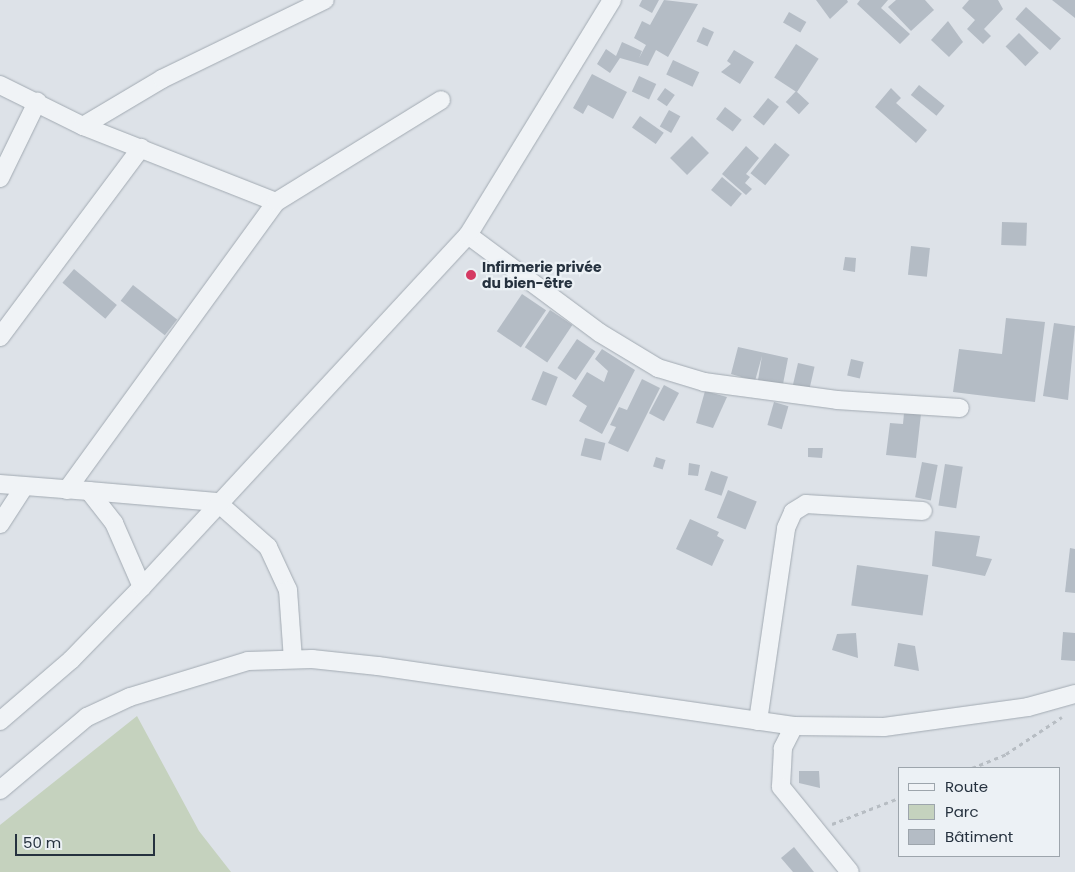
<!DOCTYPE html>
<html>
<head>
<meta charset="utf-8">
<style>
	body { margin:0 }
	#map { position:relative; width:1075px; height:872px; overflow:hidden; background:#dde2e8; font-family:Poppins,sans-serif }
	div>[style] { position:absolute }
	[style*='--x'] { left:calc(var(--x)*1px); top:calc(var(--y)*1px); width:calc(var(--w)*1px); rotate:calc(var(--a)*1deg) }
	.green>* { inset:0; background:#c5d2be }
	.building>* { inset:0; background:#b4bcc5; transform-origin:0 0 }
	.path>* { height:3px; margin-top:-1.5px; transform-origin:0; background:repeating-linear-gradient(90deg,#b7bdc3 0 4px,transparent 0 8px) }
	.roads { filter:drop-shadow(0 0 1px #a2aab2) drop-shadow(0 0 1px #a2aab2) }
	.minor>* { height:18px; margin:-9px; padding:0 9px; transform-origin:9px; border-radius:9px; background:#f0f3f6 }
	.dots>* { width:14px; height:14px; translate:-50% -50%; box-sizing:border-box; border:2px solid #ecf1f5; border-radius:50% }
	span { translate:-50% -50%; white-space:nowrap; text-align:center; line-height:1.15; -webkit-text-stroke:4.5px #ecf1f5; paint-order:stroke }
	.poi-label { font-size:14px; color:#26323f; font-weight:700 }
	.left { translate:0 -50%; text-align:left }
	.legend { position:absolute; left:898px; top:767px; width:162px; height:90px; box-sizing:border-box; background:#ecf1f5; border:1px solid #9da5ac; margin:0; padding:6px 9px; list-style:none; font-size:15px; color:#26323f }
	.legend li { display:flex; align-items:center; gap:10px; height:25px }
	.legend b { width:25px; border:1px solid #9da5ac }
	.scale { position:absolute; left:15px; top:834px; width:140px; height:22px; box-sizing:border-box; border:2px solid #26323f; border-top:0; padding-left:6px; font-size:15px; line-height:18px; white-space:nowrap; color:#26323f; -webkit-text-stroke:4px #ecf1f5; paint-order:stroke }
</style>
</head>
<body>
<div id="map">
	<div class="green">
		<div style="clip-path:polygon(137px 716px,199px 831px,231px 872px,0 872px,0 825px)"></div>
	</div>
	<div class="building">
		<div style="clip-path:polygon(642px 0,659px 0,652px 13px,639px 6px)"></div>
		<div style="clip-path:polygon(664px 0,698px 4px,668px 57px,656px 50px,648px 66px,620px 58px,610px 73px,597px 64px,606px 49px,616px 56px,622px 42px,642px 51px,639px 58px,646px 45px,634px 38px,642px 21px,650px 25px)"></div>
		<div style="clip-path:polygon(816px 0,847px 0,848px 2px,830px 19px)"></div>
		<div style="clip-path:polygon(860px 0,888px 0,881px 8px,910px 34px,900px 44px,857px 4px)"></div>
		<div style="clip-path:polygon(896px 0,925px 0,934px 10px,911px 31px,888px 7px)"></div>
		<div style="clip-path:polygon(969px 0,998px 0,1003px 9px,984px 29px,991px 36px,983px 44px,967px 29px,975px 20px,962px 8px)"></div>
		<div style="clip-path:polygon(1052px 0,1075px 0,1075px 18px)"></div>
		<div style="left:1026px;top:7px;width:47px;height:16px;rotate:42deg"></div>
		<div style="left:789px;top:12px;width:20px;height:12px;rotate:30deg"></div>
		<div style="clip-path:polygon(948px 21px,963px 42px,949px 57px,931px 40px)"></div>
		<div style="left:703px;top:27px;width:12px;height:16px;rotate:24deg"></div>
		<div style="left:1019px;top:33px;width:28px;height:19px;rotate:45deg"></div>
		<div style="left:796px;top:44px;width:27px;height:40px;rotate:33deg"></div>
		<div style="clip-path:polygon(734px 50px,754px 62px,740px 84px,721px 72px,731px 64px,727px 61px)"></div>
		<div style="left:673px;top:60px;width:29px;height:16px;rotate:25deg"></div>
		<div style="clip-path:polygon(592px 74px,627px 92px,613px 119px,588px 105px,583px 114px,573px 108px)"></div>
		<div style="left:639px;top:76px;width:19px;height:17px;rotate:25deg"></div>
		<div style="left:919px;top:85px;width:33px;height:13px;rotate:39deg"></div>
		<div style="left:665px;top:88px;width:12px;height:14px;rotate:35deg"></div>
		<div style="clip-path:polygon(891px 88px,901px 98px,896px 103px,927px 130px,916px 143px,875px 107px)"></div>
		<div style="left:796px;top:91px;width:18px;height:15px;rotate:43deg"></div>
		<div style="left:768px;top:98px;width:14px;height:24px;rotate:39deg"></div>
		<div style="left:725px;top:107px;width:21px;height:15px;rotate:37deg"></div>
		<div style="left:669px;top:110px;width:13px;height:19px;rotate:29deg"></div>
		<div style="left:640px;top:116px;width:29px;height:14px;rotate:35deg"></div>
		<div style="left:692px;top:136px;width:24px;height:31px;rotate:45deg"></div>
		<div style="left:775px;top:143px;width:19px;height:39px;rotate:39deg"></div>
		<div style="clip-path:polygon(746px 146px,759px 158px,746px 174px,750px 177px,745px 183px,752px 189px,746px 195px,722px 174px)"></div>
		<div style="left:722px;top:177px;width:26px;height:17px;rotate:40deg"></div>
		<div style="left:1002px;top:222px;width:25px;height:23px;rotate:2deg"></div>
		<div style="left:911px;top:246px;width:19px;height:29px;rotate:6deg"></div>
		<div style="clip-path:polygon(845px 257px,856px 258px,855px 272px,843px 270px)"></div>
		<div style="left:74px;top:269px;width:56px;height:18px;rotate:40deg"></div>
		<div style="left:133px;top:285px;width:56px;height:20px;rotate:38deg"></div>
		<div style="left:522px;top:294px;width:29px;height:45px;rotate:34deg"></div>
		<div style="left:550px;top:310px;width:27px;height:45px;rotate:34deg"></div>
		<div style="clip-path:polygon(1006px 318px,1045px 322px,1035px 402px,953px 392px,959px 349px,1002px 354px)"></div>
		<div style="clip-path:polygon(1054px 323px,1075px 326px,1068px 400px,1043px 396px)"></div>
		<div style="left:577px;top:339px;width:22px;height:35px;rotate:34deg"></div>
		<div style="clip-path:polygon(738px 347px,788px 358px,783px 384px,758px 380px,762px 356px,755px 381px,731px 374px)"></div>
		<div style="clip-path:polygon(602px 349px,635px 370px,602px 434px,579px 421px,587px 406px,572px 396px,587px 372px,604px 382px,608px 371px,595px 359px)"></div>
		<div style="left:851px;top:359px;width:13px;height:17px;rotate:13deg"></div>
		<div style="left:798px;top:363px;width:17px;height:25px;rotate:13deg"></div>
		<div style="left:543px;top:371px;width:16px;height:31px;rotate:22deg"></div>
		<div style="clip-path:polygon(642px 379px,660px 388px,628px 452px,608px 443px,616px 427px,610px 425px,619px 407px,627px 410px)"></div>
		<div style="left:664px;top:385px;width:17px;height:32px;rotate:28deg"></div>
		<div style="clip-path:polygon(705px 391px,727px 397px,713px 428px,696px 423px)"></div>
		<div style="left:774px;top:402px;width:15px;height:24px;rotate:16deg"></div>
		<div style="clip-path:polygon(904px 413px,921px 414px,916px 458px,886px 455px,890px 423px,903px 424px)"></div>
		<div style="left:585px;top:438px;width:21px;height:18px;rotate:14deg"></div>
		<div style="clip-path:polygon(808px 448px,823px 448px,822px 458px,808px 457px)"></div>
		<div style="left:656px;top:457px;width:10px;height:10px;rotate:17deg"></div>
		<div style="left:922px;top:462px;width:16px;height:36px;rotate:11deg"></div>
		<div style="clip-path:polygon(689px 463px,700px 465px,698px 476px,688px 475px)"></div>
		<div style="left:945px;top:464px;width:18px;height:42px;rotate:9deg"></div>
		<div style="left:711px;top:471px;width:18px;height:20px;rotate:19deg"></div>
		<div style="left:728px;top:490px;width:31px;height:30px;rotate:22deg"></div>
		<div style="clip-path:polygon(690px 519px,719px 532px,717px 536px,724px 540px,712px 566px,676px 549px)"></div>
		<div style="clip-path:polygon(935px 531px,980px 536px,976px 556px,992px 559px,985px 576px,932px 566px)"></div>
		<div style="clip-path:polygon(1070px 548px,1075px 549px,1075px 593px,1065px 592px)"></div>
		<div style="left:857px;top:565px;width:72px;height:41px;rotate:8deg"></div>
		<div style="clip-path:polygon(1063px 632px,1075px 633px,1075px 661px,1061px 660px)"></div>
		<div style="clip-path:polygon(856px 633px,858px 658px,832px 650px,837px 634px)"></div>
		<div style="clip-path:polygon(898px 643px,915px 646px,919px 671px,894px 666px)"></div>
		<div style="clip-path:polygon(799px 771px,819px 771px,820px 788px,799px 783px)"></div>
		<div style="clip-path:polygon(794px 847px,814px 872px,793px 872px,781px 858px)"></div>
	</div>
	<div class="path">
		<div style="--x:972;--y:768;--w:37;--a:-22"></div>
		<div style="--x:1006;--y:754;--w:67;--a:-33.5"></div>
		<div style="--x:832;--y:824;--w:72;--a:-21.2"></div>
	</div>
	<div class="roads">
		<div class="minor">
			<div style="--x:0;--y:85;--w:93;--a:26.3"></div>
			<div style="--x:83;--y:126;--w:207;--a:21.5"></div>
			<div style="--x:276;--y:202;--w:356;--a:126"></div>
			<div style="--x:83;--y:126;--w:92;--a:-30.7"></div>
			<div style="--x:162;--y:79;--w:181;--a:-25.9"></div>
			<div style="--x:0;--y:178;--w:85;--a:-64"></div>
			<div style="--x:276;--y:202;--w:194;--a:-31.7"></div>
			<div style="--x:468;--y:235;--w:164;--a:36.6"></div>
			<div style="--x:600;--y:333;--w:68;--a:31.1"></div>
			<div style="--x:658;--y:368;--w:48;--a:16.9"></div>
			<div style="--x:704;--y:382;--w:134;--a:7.7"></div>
			<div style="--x:837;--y:400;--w:123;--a:3.7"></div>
			<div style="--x:0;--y:337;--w:236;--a:-53.3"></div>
			<div style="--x:0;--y:484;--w:89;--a:4.5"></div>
			<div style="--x:89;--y:491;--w:41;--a:52"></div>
			<div style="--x:114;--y:523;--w:70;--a:66.4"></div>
			<div style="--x:89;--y:491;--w:128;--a:4.9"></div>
			<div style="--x:217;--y:502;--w:68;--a:41.4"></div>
			<div style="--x:268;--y:547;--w:47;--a:65.1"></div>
			<div style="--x:288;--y:590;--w:69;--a:85.9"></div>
			<div style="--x:0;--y:524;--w:44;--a:-57"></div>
			<div style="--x:0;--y:721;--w:94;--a:-40.7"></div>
			<div style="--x:71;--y:660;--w:102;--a:-45.8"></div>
			<div style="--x:142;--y:587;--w:480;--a:-47.2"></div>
			<div style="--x:468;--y:235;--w:276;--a:-58.5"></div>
			<div style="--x:758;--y:721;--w:195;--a:-81.7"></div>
			<div style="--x:786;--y:528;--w:17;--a:-66"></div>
			<div style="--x:793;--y:512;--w:15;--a:-32"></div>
			<div style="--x:806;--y:504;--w:117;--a:3.4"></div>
			<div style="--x:794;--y:726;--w:25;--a:117"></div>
			<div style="--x:783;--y:748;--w:39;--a:93"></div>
			<div style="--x:781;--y:787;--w:109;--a:50.9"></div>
			<div style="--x:0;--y:790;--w:114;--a:-40"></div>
			<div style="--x:87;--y:717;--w:47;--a:-24.9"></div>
			<div style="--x:130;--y:697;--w:123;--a:-17"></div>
			<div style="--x:248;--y:661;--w:64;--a:-1.8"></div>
			<div style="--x:312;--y:659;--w:66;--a:6.1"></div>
			<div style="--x:378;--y:666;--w:420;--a:8.2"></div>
			<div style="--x:794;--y:726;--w:90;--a:0.6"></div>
			<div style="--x:884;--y:727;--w:145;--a:-7.9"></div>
			<div style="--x:1028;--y:707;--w:49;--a:-15.5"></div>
		</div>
	</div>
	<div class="dots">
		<div style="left:471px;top:275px;background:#d53a63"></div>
	</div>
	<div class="poi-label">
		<span class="left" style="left:482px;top:275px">Infirmerie privée<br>du bien-être</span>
	</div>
	<ul class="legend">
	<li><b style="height:6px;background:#f0f3f6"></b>Route</li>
	<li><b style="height:14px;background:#c5d2be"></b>Parc</li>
	<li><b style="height:14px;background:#b4bcc5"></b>Bâtiment</li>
	</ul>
	<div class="scale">50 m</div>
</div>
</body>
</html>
